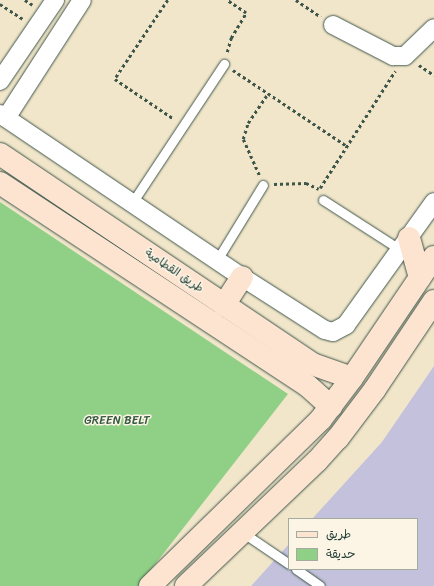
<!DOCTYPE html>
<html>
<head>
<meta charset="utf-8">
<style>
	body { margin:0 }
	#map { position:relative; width:434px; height:586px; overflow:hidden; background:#f1e6ca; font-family:Sriracha,"Playpen Sans Arabic",sans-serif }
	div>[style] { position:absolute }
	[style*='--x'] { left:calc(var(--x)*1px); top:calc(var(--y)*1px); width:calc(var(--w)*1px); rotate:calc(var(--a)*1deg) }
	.industrial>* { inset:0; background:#c3c1db }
	.green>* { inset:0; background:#90cf86 }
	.path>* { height:2.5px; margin-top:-1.25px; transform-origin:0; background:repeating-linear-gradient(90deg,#3e564a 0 3px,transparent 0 6px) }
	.roads { filter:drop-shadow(0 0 1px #3e564a) drop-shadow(0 0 1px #3e564a) }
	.lane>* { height:9px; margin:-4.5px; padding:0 4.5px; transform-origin:4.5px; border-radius:4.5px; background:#fff }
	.street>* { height:18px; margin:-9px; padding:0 9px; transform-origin:9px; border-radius:9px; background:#fff }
	.secondary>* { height:22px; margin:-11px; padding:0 11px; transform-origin:11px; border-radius:11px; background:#fde4d1 }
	span { translate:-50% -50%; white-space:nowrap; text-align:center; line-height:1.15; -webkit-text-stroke:3px #fcf5e5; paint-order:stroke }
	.street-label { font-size:12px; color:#1f3d34 }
	.park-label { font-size:12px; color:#365a44 }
	.legend { position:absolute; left:288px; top:518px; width:130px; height:52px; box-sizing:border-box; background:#fcf5e5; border:1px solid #a4ab9e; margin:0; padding:5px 7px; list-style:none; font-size:12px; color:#1f3d34 }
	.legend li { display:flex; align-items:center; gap:8px; height:20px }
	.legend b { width:20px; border:1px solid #a4ab9e }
</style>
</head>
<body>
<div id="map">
	<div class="industrial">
		<div style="clip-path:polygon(434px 366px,434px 586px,251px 586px,289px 544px,289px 569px,417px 569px,417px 519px,312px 519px,382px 442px)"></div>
	</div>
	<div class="green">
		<div style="clip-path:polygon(0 202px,288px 394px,138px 586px,0 586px)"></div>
	</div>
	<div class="path">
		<div style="--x:25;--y:0;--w:9;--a:32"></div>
		<div style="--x:168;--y:0;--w:95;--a:123.9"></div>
		<div style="--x:115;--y:79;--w:71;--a:34.1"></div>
		<div style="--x:296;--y:0;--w:30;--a:34"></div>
		<div style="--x:0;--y:4;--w:27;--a:33"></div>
		<div style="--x:227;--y:52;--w:15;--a:-74"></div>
		<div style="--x:231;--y:38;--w:29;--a:-59"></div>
		<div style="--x:246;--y:13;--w:23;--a:-146"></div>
		<div style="--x:419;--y:65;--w:18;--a:34"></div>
		<div style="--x:233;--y:70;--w:137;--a:33.7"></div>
		<div style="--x:259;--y:175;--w:39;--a:-114"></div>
		<div style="--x:243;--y:139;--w:17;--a:-73"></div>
		<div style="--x:248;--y:123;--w:36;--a:-56"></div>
		<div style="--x:274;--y:184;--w:32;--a:-2"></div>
		<div style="--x:306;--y:183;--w:14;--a:25"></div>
		<div style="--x:320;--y:188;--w:139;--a:-57.3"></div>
	</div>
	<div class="roads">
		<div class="lane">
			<div style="--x:323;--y:200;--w:93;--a:32.7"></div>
			<div style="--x:132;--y:203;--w:167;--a:-56.5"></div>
			<div style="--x:217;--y:260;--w:88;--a:-58.5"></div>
			<div style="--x:242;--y:532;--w:57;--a:34.2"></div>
			<div style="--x:296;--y:569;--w:29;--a:35"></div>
		</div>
		<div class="street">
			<div style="--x:333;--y:25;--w:68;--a:27.3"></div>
			<div style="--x:393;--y:56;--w:12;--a:0"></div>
			<div style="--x:405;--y:56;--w:40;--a:-44"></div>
			<div style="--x:0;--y:81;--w:98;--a:-55.8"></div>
			<div style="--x:0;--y:114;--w:292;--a:34"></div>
			<div style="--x:242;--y:277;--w:98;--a:32.6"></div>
			<div style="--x:325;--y:330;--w:8;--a:14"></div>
			<div style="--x:333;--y:332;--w:15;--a:-28"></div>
			<div style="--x:346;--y:325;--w:151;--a:-54.4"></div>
			<div style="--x:6;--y:118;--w:140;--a:-57.2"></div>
		</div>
		<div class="secondary">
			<div style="--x:0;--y:154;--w:376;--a:33.9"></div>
			<div style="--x:312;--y:364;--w:42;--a:19.3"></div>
			<div style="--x:0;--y:183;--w:369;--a:33.4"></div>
			<div style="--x:308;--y:386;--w:31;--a:42"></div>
			<div style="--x:409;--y:238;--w:41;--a:74.6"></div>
			<div style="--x:224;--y:305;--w:33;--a:-57"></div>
			<div style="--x:150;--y:586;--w:239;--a:-44.3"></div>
			<div style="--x:321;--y:419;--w:51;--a:-52.9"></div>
			<div style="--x:352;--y:378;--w:146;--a:-55.9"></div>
			<div style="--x:186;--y:586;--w:181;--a:-43.7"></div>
			<div style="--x:317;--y:461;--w:31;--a:-48"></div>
			<div style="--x:338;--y:438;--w:61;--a:-52.9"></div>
			<div style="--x:375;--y:389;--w:106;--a:-56.2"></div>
		</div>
	</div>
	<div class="street-label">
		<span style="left:174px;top:271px;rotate:34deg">طريق القطامية</span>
	</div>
	<div class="park-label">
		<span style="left:117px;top:421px">GREEN BELT</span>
	</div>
	<ul class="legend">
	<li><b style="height:5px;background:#fde4d1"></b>طريق</li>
	<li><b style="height:11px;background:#90cf86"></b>حديقة</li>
	</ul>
</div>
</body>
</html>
